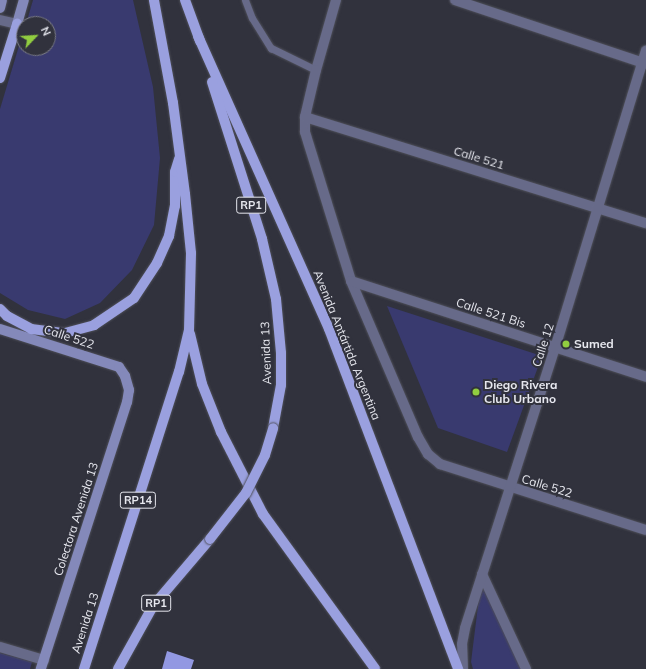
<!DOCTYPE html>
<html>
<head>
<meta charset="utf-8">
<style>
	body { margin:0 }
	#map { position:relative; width:646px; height:669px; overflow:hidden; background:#31323d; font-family:Mulish,sans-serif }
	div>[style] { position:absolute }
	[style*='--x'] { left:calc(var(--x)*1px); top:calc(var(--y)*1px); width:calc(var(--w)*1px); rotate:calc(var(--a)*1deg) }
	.green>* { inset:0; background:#393a6f }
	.building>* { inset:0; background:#9298e2 }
	.roads { filter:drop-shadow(0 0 1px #4e4f59) drop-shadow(0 0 1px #4e4f59) }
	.lane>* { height:7px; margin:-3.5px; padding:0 3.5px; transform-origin:3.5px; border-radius:3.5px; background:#676a89 }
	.street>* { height:10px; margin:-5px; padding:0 5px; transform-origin:5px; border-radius:5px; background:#676a89 }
	.secondary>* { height:10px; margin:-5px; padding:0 5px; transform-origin:5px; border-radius:5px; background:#8489ba }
	.primary>* { height:10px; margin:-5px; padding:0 5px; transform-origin:5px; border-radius:5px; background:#9aa0df }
	.bridges { filter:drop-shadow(0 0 1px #4e4f59) drop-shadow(0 0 1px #4e4f59) }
	.primary-bridge>* { height:10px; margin:-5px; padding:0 5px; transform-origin:5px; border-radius:5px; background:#9aa0df }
	.dots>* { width:11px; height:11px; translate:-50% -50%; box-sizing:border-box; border:2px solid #31323d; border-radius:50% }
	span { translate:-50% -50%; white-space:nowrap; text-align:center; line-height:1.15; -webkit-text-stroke:4px #31323d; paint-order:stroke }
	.shield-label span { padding:1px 3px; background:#31323d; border:1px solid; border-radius:3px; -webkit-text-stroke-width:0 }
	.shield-label { font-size:11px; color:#e7e8ef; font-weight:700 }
	.street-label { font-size:12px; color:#e7e8ef }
	.poi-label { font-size:12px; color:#e7e8ef; font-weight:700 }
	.left { translate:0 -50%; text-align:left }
	.north { position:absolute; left:16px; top:16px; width:40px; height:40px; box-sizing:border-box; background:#31323d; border:1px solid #7a7b84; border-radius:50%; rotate:65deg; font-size:11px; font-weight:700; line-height:16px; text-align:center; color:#e7e8ef }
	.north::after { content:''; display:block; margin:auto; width:14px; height:18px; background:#91cd40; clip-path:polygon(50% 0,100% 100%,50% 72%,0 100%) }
</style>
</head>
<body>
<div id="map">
	<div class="green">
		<div style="clip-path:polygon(33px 0,133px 0,153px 87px,160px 158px,154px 225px,132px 270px,100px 303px,65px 319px,28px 310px,0 293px,0 109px,24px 29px,24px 48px,48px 48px,48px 24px,26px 24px)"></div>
		<div style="clip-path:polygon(387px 306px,542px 356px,507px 452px,438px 428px)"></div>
		<div style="clip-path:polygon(482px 574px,525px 669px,473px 669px,471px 662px)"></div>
		<div style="clip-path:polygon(0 653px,32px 662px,30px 669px,0 669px)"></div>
	</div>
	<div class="building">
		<div style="clip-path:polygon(167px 651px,194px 660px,191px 669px,162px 669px)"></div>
	</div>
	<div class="roads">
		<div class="lane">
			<div style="--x:245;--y:0;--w:19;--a:69"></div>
			<div style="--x:252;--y:18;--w:36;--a:58"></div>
			<div style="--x:271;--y:48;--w:50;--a:26.1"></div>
		</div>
		<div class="street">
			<div style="--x:336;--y:0;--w:73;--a:105.9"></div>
			<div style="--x:316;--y:70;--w:48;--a:103.2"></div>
			<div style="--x:305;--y:117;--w:15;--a:90"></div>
			<div style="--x:305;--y:132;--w:156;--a:72.8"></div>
			<div style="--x:351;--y:281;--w:170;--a:66.8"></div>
			<div style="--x:418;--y:437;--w:20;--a:60"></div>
			<div style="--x:428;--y:454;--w:16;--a:40"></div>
			<div style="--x:440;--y:464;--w:216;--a:17.8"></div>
			<div style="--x:455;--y:0;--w:201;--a:18.5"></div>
			<div style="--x:0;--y:20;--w:17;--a:13"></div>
			<div style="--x:305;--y:117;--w:357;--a:17.3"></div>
			<div style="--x:351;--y:281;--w:310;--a:18"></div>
			<div style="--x:482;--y:574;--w:105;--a:65.1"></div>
			<div style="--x:0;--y:647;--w:46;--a:16.5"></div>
			<div style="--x:463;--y:669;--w:25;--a:-92"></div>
			<div style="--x:462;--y:644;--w:16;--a:-79"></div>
			<div style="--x:465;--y:628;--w:294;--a:-72.2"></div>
			<div style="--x:555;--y:348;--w:311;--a:-73"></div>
		</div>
		<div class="secondary">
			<div style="--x:0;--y:8;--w:8;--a:-76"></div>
			<div style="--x:17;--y:24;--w:25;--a:-74"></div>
			<div style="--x:0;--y:329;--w:125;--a:17.7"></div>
			<div style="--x:119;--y:367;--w:11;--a:56"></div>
			<div style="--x:125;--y:376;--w:15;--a:74"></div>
			<div style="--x:129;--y:390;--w:12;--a:99"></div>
			<div style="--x:127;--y:402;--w:281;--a:107.9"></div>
		</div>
		<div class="primary">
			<div style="--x:185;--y:0;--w:44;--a:69.9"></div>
			<div style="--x:198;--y:36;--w:321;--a:65.9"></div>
			<div style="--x:329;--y:329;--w:364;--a:69.2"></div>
			<div style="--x:0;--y:78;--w:57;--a:-72.5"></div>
			<div style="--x:212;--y:82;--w:165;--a:72.3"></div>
			<div style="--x:262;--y:239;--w:62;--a:76.9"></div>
			<div style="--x:276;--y:299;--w:54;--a:84.7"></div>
			<div style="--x:281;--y:353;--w:32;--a:90"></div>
			<div style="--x:281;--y:385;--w:44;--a:100.5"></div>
			<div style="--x:0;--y:309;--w:10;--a:45"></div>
			<div style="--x:7;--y:316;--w:27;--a:28"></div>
			<div style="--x:31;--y:329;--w:34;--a:7"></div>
			<div style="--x:65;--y:333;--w:30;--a:-15"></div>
			<div style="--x:94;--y:325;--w:48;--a:-34"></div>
			<div style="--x:134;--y:298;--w:42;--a:-56.7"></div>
			<div style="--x:157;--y:263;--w:30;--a:-66"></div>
			<div style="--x:169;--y:236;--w:31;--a:-79"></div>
			<div style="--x:175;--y:206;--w:34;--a:-90"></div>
			<div style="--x:175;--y:172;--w:14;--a:-73"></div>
			<div style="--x:190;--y:334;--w:51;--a:76.5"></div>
			<div style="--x:202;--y:384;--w:52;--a:68.4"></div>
			<div style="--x:221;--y:432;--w:92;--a:62.9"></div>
			<div style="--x:263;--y:514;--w:191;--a:54.1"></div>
			<div style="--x:84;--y:669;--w:312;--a:-72.3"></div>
			<div style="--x:179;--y:372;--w:43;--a:-76.6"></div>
			<div style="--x:189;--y:330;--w:77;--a:-88.5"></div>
			<div style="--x:191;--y:253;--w:59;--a:-95.8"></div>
			<div style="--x:185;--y:194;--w:92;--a:-97.5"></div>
			<div style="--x:173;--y:103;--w:105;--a:-100.5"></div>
			<div style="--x:118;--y:669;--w:72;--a:-60.9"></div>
			<div style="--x:153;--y:606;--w:88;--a:-49.6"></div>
		</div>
	</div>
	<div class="bridges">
		<div class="primary-bridge">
			<div style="--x:210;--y:539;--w:58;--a:-52"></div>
			<div style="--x:246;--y:493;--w:42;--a:-63.4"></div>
			<div style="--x:265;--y:455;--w:28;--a:-73"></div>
		</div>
	</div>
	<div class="dots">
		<div style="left:566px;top:344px;background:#91cd40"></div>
		<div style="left:476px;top:392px;background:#91cd40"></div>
	</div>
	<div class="shield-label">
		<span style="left:251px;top:205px">RP1</span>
		<span style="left:138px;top:500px">RP14</span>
		<span style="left:156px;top:603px">RP1</span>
	</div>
	<div class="street-label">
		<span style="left:479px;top:158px;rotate:17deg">Calle 521</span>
		<span style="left:491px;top:313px;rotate:18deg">Calle 521 Bis</span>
		<span style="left:69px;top:337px;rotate:18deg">Calle 522</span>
		<span style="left:347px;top:345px;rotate:68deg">Avenida Antártida Argentina</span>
		<span style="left:543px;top:345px;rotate:-72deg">Calle 12</span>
		<span style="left:266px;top:353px;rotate:-92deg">Avenida 13</span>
		<span style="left:547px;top:486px;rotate:17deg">Calle 522</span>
		<span style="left:76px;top:519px;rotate:-72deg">Colectora Avenida 13</span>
		<span style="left:85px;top:623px;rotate:-72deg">Avenida 13</span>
	</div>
	<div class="poi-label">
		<span class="left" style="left:574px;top:344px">Sumed</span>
		<span class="left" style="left:484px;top:392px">Diego Rivera<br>Club Urbano</span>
	</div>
	<div class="north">N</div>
</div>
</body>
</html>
